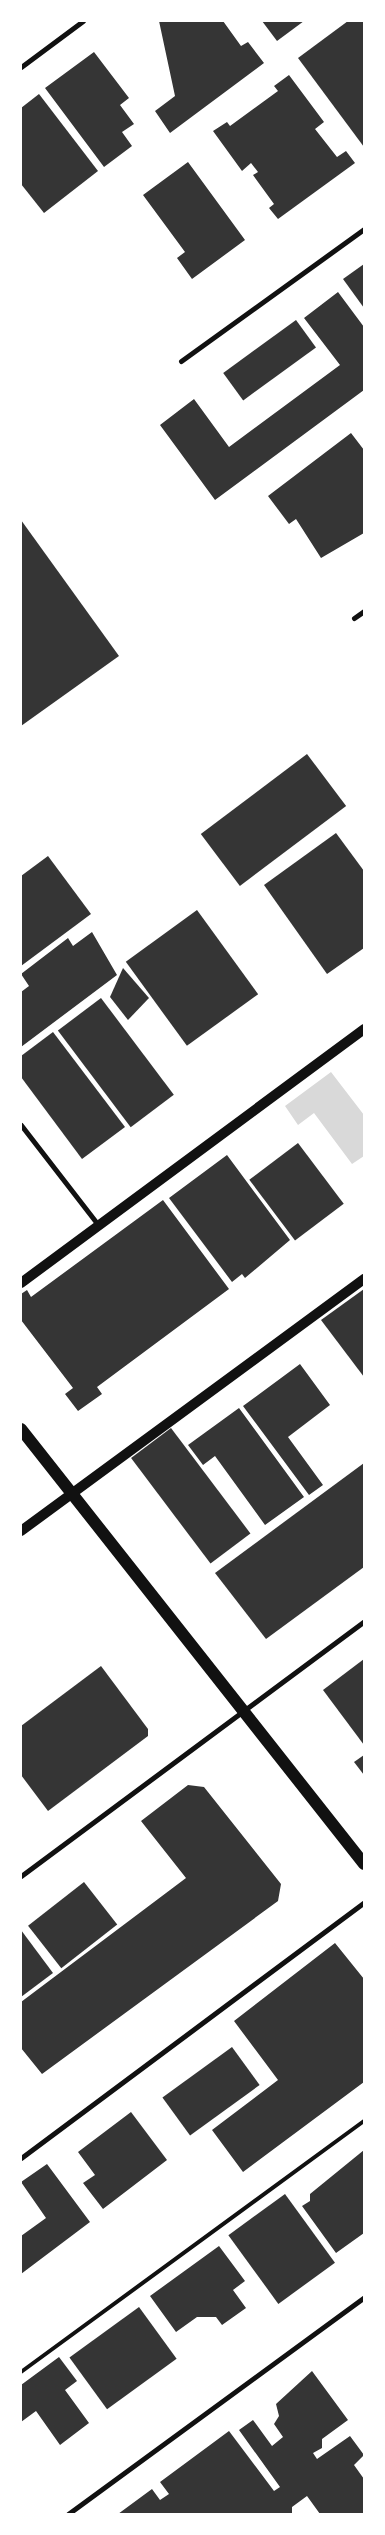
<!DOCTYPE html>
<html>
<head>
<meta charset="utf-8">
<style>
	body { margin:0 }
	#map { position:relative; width:385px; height:2535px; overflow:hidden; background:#fff; font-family:Quicksand,sans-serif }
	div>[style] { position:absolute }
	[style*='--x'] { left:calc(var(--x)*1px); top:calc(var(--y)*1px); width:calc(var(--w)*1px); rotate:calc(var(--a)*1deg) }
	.water>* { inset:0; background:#d9d9d9 }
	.building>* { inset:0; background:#353535; transform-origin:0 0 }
	.service>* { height:4px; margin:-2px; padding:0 2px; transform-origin:2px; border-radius:2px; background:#111 }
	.minor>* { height:5px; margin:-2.5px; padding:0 2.5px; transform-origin:2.5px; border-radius:2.5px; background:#111 }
	.secondary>* { height:10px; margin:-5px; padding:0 5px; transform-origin:5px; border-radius:5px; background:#111 }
	.primary>* { height:12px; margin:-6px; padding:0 6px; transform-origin:6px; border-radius:6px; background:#111 }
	span { translate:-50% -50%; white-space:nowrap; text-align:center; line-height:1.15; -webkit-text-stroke:4.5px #fff; paint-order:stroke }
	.frame { position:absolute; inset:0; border:22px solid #fff; pointer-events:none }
</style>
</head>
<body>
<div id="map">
	<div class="water">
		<div style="clip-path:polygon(331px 1072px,364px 1115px,364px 1156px,352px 1164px,314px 1113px,298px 1125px,285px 1106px)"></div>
	</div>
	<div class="building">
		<div style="clip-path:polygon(159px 21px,223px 21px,241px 46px,248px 42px,264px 63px,170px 133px,155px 111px,175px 96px)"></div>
		<div style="clip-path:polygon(262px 21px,304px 21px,277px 41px)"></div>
		<div style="clip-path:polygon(348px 21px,364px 21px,364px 147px,298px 58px)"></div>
		<div style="clip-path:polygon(94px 52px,129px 98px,120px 105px,134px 124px,122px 132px,132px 146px,104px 167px,45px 88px)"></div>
		<div style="clip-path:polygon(289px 75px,324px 122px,315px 129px,337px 157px,346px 151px,355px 163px,278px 219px,269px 208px,274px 204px,253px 175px,258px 172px,251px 163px,242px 171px,213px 131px,227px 122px,230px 126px,278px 91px,274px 86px)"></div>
		<div style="clip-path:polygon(39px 94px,98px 171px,44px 213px,21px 184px,21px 108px)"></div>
		<div style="clip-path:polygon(188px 162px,245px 240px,192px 279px,177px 258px,185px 252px,143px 195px)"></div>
		<div style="clip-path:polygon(364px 264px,364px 308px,343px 279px)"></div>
		<div style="clip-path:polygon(338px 292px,364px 327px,364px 390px,215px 500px,160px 425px,194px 399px,229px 447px,340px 365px,304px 318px)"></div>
		<div style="left:296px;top:320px;width:34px;height:90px;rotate:54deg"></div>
		<div style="clip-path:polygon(351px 433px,364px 450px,364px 533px,321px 558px,296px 519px,289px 524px,268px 496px)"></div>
		<div style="clip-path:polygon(21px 520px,119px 656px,21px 726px)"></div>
		<div style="left:307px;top:754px;width:65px;height:133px;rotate:53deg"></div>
		<div style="clip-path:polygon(336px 833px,364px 871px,364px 948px,327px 974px,264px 885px)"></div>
		<div style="clip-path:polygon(48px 856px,91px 914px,21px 966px,21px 876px)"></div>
		<div style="left:197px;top:910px;width:104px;height:88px;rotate:54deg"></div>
		<div style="clip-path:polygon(92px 932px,117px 975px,21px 1047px,21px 992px,29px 986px,21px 974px,68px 938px,73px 946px)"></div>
		<div style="clip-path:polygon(123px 968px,149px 998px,128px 1020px,110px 997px)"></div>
		<div style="left:101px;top:998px;width:121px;height:54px;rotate:53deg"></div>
		<div style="clip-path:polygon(53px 1032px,125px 1127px,82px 1159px,21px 1077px,21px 1056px)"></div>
		<div style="left:298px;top:1143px;width:76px;height:61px;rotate:53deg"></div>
		<div style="clip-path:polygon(227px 1155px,290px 1240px,245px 1278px,242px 1274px,232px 1282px,169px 1198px)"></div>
		<div style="clip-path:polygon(163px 1200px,229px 1289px,97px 1387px,102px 1394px,78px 1411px,65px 1394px,73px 1388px,21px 1320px,21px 1294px,27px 1290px,31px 1297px)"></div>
		<div style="clip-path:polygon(364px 1289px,364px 1377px,321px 1320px)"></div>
		<div style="clip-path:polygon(300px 1364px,330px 1405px,288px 1437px,323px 1485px,309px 1495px,243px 1406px)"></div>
		<div style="clip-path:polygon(239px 1408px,304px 1497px,265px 1525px,215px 1456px,203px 1465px,188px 1445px)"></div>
		<div style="left:171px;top:1428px;width:132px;height:50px;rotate:53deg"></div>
		<div style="clip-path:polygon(364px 1463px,364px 1567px,266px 1639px,215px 1573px)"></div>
		<div style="clip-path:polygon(364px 1659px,364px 1745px,323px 1690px)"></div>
		<div style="clip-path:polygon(101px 1666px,148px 1729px,148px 1736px,48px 1811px,21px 1775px,21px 1726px)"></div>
		<div style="clip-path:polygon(364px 1755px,364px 1775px,354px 1762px)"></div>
		<div style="clip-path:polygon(188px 1785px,204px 1787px,281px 1884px,278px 1901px,42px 2074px,21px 2048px,21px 2002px,186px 1878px,141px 1821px)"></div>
		<div style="left:84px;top:1882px;width:54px;height:71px;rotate:52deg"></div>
		<div style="clip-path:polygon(21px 1930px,53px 1973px,21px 1997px)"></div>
		<div style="clip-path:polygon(335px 1943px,364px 1979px,364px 2082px,243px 2172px,212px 2130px,278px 2080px,234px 2021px)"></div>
		<div style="left:232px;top:2047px;width:47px;height:86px;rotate:54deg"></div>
		<div style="clip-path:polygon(131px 2112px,167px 2160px,103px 2209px,83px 2183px,95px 2175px,78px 2152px)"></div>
		<div style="clip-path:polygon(364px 2150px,364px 2233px,336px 2253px,302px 2206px,310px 2201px,310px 2194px)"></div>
		<div style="clip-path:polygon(47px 2164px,90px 2222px,21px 2274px,21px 2236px,46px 2218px,21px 2182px)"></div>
		<div style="left:285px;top:2194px;width:85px;height:70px;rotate:54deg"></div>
		<div style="clip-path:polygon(219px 2246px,245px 2281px,233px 2290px,246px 2308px,222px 2325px,216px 2317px,197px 2317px,176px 2332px,150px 2296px)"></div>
		<div style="left:139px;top:2307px;width:64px;height:86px;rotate:54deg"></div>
		<div style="clip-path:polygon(59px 2357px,77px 2381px,65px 2390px,89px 2423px,60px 2445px,36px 2411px,21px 2422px,21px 2385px)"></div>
		<div style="clip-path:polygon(312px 2371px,348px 2420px,322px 2439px,322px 2448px,313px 2453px,317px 2459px,350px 2436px,364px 2455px,354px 2465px,364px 2479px,364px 2514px,320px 2514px,307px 2496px,292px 2507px,292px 2514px,118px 2514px,152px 2489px,160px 2500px,169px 2494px,160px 2482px,229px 2431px,274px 2491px,280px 2487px,239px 2430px,253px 2420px,272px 2446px,283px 2437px,274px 2424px,279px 2416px,276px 2404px)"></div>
	</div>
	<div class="service">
		<div style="--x:21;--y:2372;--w:425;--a:-36.2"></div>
	</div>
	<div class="minor">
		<div style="--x:21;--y:67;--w:77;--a:-36.6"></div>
		<div style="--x:181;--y:361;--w:226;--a:-35.8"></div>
		<div style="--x:354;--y:618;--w:12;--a:-35"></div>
		<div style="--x:21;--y:1125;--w:128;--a:52.3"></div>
		<div style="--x:21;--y:1876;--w:427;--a:-36.6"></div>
		<div style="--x:21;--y:2158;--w:428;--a:-36.7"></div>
		<div style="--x:68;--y:2514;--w:367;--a:-36.2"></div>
	</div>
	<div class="secondary">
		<div style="--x:21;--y:1283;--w:427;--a:-36.5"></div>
		<div style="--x:21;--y:1531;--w:426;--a:-36.3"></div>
	</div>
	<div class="primary">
		<div style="--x:21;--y:1429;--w:554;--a:51.74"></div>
	</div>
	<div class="frame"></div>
</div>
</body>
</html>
